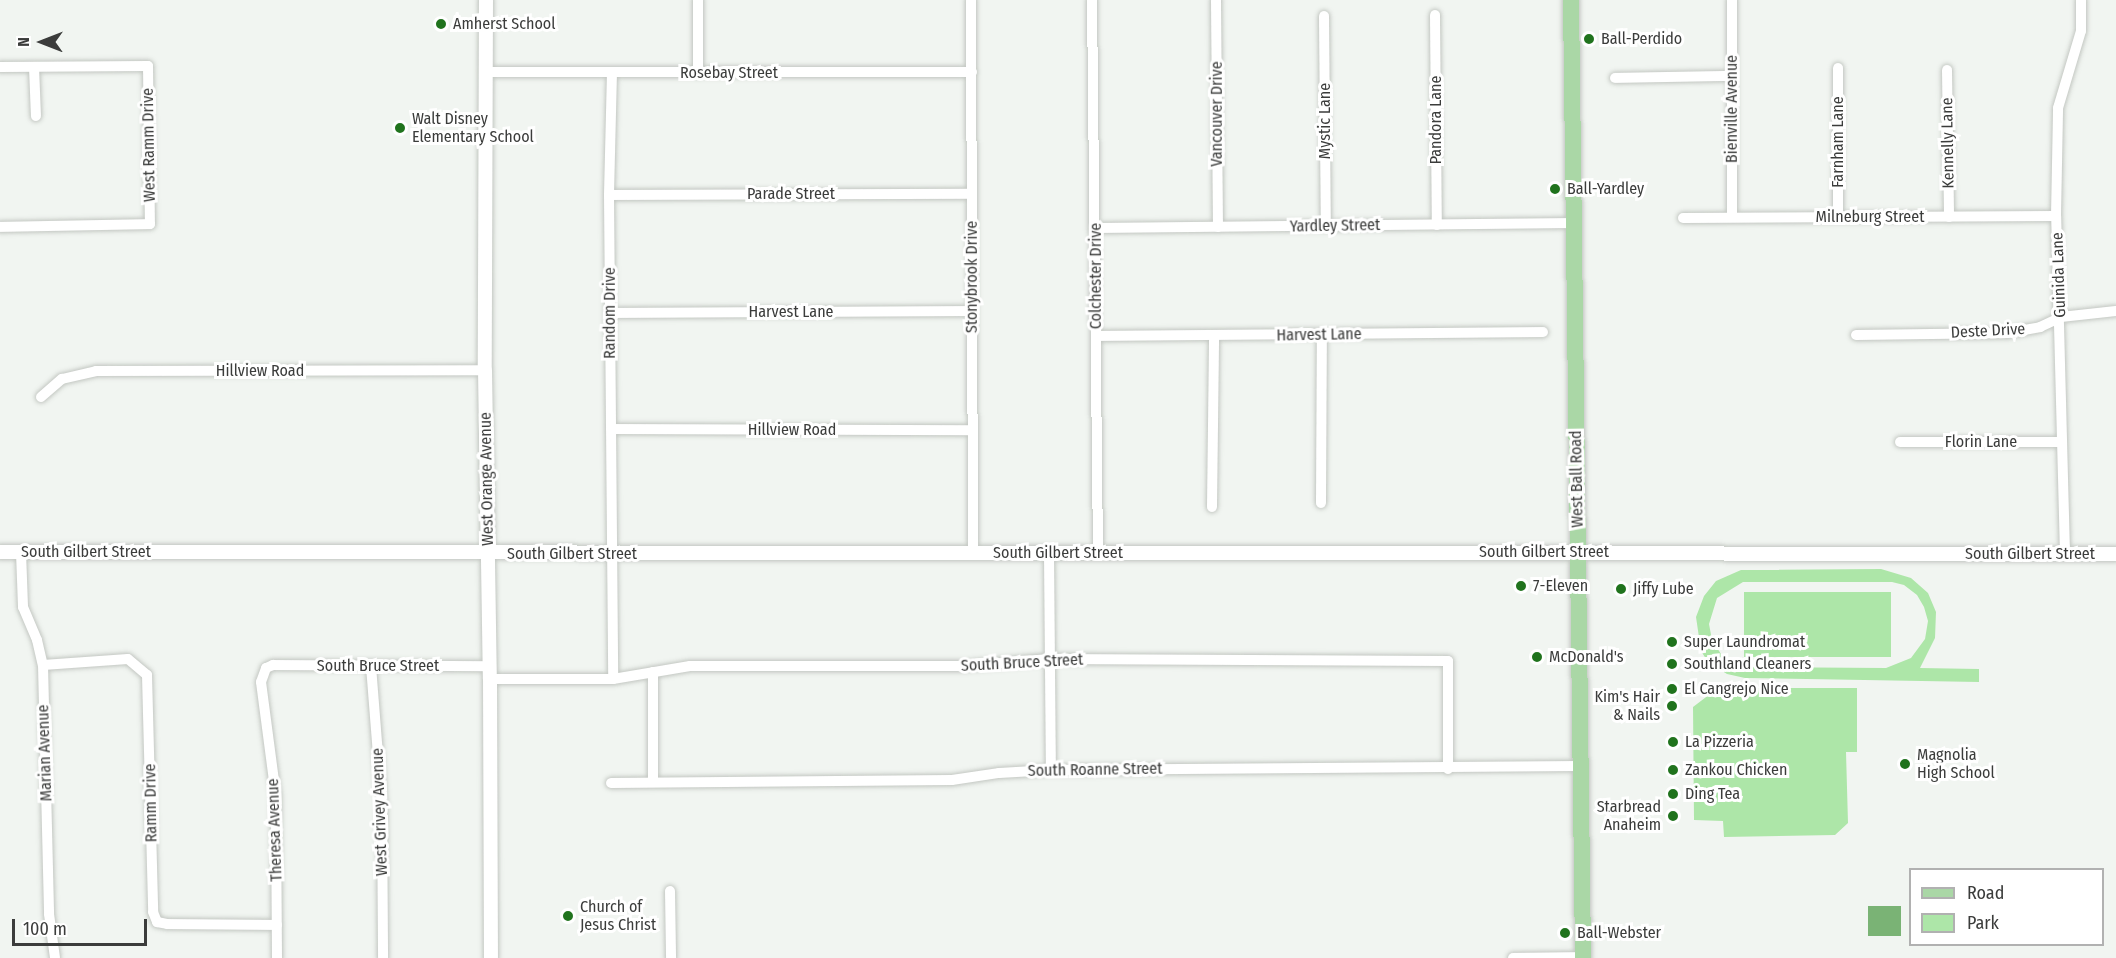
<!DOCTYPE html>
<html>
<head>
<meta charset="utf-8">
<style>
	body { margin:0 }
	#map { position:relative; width:2116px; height:958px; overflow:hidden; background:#f1f5f1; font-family:"Fira Sans Condensed",sans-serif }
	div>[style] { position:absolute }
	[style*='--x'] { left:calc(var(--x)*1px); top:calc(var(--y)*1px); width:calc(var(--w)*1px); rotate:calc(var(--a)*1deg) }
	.green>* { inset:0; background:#ade6a8; transform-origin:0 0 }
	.water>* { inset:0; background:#7ab375; transform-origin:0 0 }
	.roads { filter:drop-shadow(0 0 2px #c3c7c2) drop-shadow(0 0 2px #c3c7c2) }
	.minor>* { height:10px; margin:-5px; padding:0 5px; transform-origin:5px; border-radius:5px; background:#fff }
	.tertiary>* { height:14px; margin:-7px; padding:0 7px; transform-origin:7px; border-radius:7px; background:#fff }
	.primary>* { height:16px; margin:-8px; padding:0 8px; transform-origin:8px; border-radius:8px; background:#aad7a6 }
	.dots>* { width:16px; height:16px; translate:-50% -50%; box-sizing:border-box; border:3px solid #fff; border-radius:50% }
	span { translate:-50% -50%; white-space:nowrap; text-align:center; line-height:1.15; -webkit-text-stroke:6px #fff; paint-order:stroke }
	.poi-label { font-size:16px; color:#3b3c3b }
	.left { translate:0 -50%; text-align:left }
	.right { translate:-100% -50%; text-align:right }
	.street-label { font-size:16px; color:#3b3c3b }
	.legend { position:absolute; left:1909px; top:868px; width:195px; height:78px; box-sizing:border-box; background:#fff; border:2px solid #b1b1b1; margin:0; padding:8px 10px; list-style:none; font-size:18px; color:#3b3c3b }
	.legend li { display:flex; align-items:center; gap:12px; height:30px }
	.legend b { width:30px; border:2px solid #b1b1b1 }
	.north { position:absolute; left:12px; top:12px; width:60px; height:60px; -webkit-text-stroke:4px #fff; paint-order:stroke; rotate:270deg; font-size:16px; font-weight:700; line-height:24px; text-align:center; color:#3b3c3b }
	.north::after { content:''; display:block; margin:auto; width:21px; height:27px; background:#3b3c3b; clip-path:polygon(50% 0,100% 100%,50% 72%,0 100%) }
	.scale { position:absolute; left:12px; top:919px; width:135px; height:27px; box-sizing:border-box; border:3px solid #3b3c3b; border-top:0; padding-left:8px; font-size:18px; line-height:21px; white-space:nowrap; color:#3b3c3b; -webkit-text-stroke:4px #fff; paint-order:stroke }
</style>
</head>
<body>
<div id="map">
	<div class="green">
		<div style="clip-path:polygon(evenodd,1881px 569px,1911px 578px,1928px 593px,1936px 612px,1935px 638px,1920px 668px,1979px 669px,1979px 682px,1745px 678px,1727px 674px,1708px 662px,1701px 651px,1696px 617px,1704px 596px,1716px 581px,1741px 570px,1881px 569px,1743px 582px,1892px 582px,1904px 585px,1917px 595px,1924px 607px,1928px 621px,1925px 639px,1911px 658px,1886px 668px,1742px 667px,1721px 654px,1712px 640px,1709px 624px,1717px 598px,1743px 582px)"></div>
		<div style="left:1744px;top:592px;width:147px;height:65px"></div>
		<div style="clip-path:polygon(1718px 688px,1857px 688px,1857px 752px,1846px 752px,1848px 823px,1835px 835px,1724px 837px,1723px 821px,1694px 820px,1693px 707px)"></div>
	</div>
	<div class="water">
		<div style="left:1868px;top:906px;width:33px;height:30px"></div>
	</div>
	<div class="roads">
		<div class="minor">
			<div style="--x:698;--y:0;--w:73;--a:90"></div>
			<div style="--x:971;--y:0;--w:553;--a:89.79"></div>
			<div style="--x:1092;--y:0;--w:553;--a:89.38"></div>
			<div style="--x:1216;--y:0;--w:227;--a:89.5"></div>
			<div style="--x:1732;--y:0;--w:217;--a:90"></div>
			<div style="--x:1435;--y:15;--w:210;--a:89.5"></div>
			<div style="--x:1324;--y:16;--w:210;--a:89.5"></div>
			<div style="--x:0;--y:67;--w:148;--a:-0.4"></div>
			<div style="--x:148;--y:66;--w:158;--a:89.3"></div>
			<div style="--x:150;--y:224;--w:150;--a:178.9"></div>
			<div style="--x:34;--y:67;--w:49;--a:87.7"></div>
			<div style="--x:1838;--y:68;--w:149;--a:90"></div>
			<div style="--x:1947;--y:70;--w:147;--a:89.2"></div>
			<div style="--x:485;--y:72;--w:487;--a:0"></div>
			<div style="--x:612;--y:72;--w:123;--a:91.4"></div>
			<div style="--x:609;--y:195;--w:484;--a:89.5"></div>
			<div style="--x:1615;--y:78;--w:117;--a:-1"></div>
			<div style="--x:609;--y:195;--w:363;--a:-0.2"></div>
			<div style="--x:1683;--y:218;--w:373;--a:-0.3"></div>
			<div style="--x:1096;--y:228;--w:478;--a:-0.6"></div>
			<div style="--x:610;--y:313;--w:362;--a:-0.3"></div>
			<div style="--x:1856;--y:335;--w:151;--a:-0.8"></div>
			<div style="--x:2007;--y:333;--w:34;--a:-10"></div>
			<div style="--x:2040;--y:327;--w:23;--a:-25"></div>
			<div style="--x:2061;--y:317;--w:55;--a:-6.2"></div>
			<div style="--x:1096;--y:336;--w:447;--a:-0.5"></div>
			<div style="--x:41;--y:397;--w:28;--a:-41"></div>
			<div style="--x:62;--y:379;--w:35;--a:-13"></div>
			<div style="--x:96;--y:371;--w:389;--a:-0.1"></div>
			<div style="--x:611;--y:429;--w:361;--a:0.2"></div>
			<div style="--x:1900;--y:442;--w:162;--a:0"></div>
			<div style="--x:1321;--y:503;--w:168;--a:-89.7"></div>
			<div style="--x:1212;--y:507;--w:171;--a:-89.3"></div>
			<div style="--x:21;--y:552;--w:55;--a:87.9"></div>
			<div style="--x:23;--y:607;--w:36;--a:67"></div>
			<div style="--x:37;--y:640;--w:26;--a:77"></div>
			<div style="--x:43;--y:665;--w:249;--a:88.6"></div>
			<div style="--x:49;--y:914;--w:44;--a:82.2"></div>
			<div style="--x:1049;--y:553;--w:217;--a:89.5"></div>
			<div style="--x:2065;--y:554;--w:338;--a:-91.5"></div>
			<div style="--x:2056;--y:216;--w:108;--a:-88.9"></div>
			<div style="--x:2058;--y:108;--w:80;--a:-73.4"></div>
			<div style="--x:2081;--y:31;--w:31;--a:-90"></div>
			<div style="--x:43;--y:665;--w:85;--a:-4"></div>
			<div style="--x:128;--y:659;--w:25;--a:40"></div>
			<div style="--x:147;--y:675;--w:237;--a:88.5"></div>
			<div style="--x:153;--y:912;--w:11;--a:68"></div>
			<div style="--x:157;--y:922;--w:10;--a:11"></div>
			<div style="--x:167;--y:924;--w:110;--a:0.5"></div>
			<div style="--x:371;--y:666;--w:139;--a:85.5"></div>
			<div style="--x:382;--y:805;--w:153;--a:89.6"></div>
			<div style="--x:653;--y:672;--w:109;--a:90"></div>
			<div style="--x:490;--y:679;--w:123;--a:0"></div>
			<div style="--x:613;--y:679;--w:78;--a:-9.6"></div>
			<div style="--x:690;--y:666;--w:274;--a:0"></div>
			<div style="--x:964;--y:666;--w:86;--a:-4.7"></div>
			<div style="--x:1050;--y:659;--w:398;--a:0.3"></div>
			<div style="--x:1448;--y:661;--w:108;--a:90"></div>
			<div style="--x:611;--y:783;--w:341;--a:-0.5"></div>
			<div style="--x:952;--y:780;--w:48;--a:-8.5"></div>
			<div style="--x:999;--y:773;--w:52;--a:-3.3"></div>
			<div style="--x:1051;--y:770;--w:529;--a:-0.43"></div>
			<div style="--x:670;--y:891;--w:67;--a:89.1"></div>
			<div style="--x:277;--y:958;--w:162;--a:-90.4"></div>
			<div style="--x:276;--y:796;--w:115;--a:-97.5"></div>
			<div style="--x:261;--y:682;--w:15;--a:-70"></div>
			<div style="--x:266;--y:668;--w:8;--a:-23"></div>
			<div style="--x:273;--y:665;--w:217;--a:0.3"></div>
			<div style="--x:1513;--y:958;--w:70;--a:-0.8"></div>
		</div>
		<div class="tertiary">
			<div style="--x:486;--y:0;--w:370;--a:90.2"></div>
			<div style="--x:485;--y:370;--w:309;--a:89.1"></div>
			<div style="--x:490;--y:679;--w:279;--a:89.8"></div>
			<div style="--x:0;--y:552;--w:2116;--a:0.05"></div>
		</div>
		<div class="primary">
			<div style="--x:1571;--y:0;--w:958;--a:89.28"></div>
		</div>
	</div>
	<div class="dots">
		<div style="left:441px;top:24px;background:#20731d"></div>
		<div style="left:1589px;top:39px;background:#20731d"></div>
		<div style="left:400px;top:128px;background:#20731d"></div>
		<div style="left:1555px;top:189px;background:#20731d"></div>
		<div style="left:1521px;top:586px;background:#20731d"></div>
		<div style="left:1621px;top:589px;background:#20731d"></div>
		<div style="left:1672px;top:642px;background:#20731d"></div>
		<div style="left:1537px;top:657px;background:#20731d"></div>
		<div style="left:1672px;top:664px;background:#20731d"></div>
		<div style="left:1672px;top:689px;background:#20731d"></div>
		<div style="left:1672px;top:706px;background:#20731d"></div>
		<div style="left:1673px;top:742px;background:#20731d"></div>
		<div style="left:1905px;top:764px;background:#20731d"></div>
		<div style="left:1673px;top:770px;background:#20731d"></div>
		<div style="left:1673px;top:794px;background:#20731d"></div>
		<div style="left:1673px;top:816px;background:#20731d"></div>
		<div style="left:568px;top:916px;background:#20731d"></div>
		<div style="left:1565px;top:933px;background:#20731d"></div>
	</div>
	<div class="poi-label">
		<span class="left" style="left:453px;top:24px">Amherst School</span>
		<span class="left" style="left:1601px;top:39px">Ball-Perdido</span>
		<span class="left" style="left:412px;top:128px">Walt Disney<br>Elementary School</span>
		<span class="left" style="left:1567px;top:189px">Ball-Yardley</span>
		<span class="left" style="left:1533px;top:586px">7-Eleven</span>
		<span class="left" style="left:1633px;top:589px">Jiffy Lube</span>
		<span class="left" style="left:1684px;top:642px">Super Laundromat</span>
		<span class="left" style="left:1549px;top:657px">McDonald's</span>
		<span class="left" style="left:1684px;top:664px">Southland Cleaners</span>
		<span class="left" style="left:1684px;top:689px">El Cangrejo Nice</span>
		<span class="right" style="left:1660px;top:706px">Kim's Hair<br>&amp; Nails</span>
		<span class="left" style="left:1685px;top:742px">La Pizzeria</span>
		<span class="left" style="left:1917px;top:764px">Magnolia<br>High School</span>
		<span class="left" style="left:1685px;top:770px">Zankou Chicken</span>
		<span class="left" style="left:1685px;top:794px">Ding Tea</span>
		<span class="right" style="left:1661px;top:816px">Starbread<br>Anaheim</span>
		<span class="left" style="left:580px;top:916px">Church of<br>Jesus Christ</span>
		<span class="left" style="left:1577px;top:933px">Ball-Webster</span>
	</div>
	<div class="street-label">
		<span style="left:729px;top:73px">Rosebay Street</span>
		<span style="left:1732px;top:109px;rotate:-90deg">Bienville Avenue</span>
		<span style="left:1217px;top:114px;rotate:-90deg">Vancouver Drive</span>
		<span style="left:1436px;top:120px;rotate:-90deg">Pandora Lane</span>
		<span style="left:1325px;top:121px;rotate:-90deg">Mystic Lane</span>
		<span style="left:1838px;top:142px;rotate:-90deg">Farnham Lane</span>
		<span style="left:1948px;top:143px;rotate:-91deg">Kennelly Lane</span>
		<span style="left:149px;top:145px;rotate:-91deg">West Ramm Drive</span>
		<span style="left:791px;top:194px">Parade Street</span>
		<span style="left:1870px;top:217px">Milneburg Street</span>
		<span style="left:1335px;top:226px;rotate:-1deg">Yardley Street</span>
		<span style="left:2059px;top:275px;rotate:-92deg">Guinida Lane</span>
		<span style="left:1096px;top:276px;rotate:-90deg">Colchester Drive</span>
		<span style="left:972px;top:277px;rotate:-90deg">Stonybrook Drive</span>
		<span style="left:791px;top:312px">Harvest Lane</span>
		<span style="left:610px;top:313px;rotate:-90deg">Random Drive</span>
		<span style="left:1988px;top:331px;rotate:-3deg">Deste Drive</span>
		<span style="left:1319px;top:335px;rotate:-1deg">Harvest Lane</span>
		<span style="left:260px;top:371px">Hillview Road</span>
		<span style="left:792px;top:430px">Hillview Road</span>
		<span style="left:1981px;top:442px">Florin Lane</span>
		<span style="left:487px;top:479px;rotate:-91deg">West Orange Avenue</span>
		<span style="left:1577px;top:479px;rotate:-91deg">West Ball Road</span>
		<span style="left:86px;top:552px">South Gilbert Street</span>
		<span style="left:1544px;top:552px">South Gilbert Street</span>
		<span style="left:1058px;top:553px">South Gilbert Street</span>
		<span style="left:572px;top:554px">South Gilbert Street</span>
		<span style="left:2030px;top:554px">South Gilbert Street</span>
		<span style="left:1022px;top:663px;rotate:-3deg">South Bruce Street</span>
		<span style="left:378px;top:666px">South Bruce Street</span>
		<span style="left:45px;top:753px;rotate:-92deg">Marian Avenue</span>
		<span style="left:1095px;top:770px;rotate:-1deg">South Roanne Street</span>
		<span style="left:151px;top:803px;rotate:-91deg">Ramm Drive</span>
		<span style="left:380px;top:812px;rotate:-92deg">West Grivey Avenue</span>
		<span style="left:275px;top:830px;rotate:-92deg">Theresa Avenue</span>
	</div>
	<ul class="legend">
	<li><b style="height:8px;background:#aad7a6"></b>Road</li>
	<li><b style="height:16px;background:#ade6a8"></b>Park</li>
	</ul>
	<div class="north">N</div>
	<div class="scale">100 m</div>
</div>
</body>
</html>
